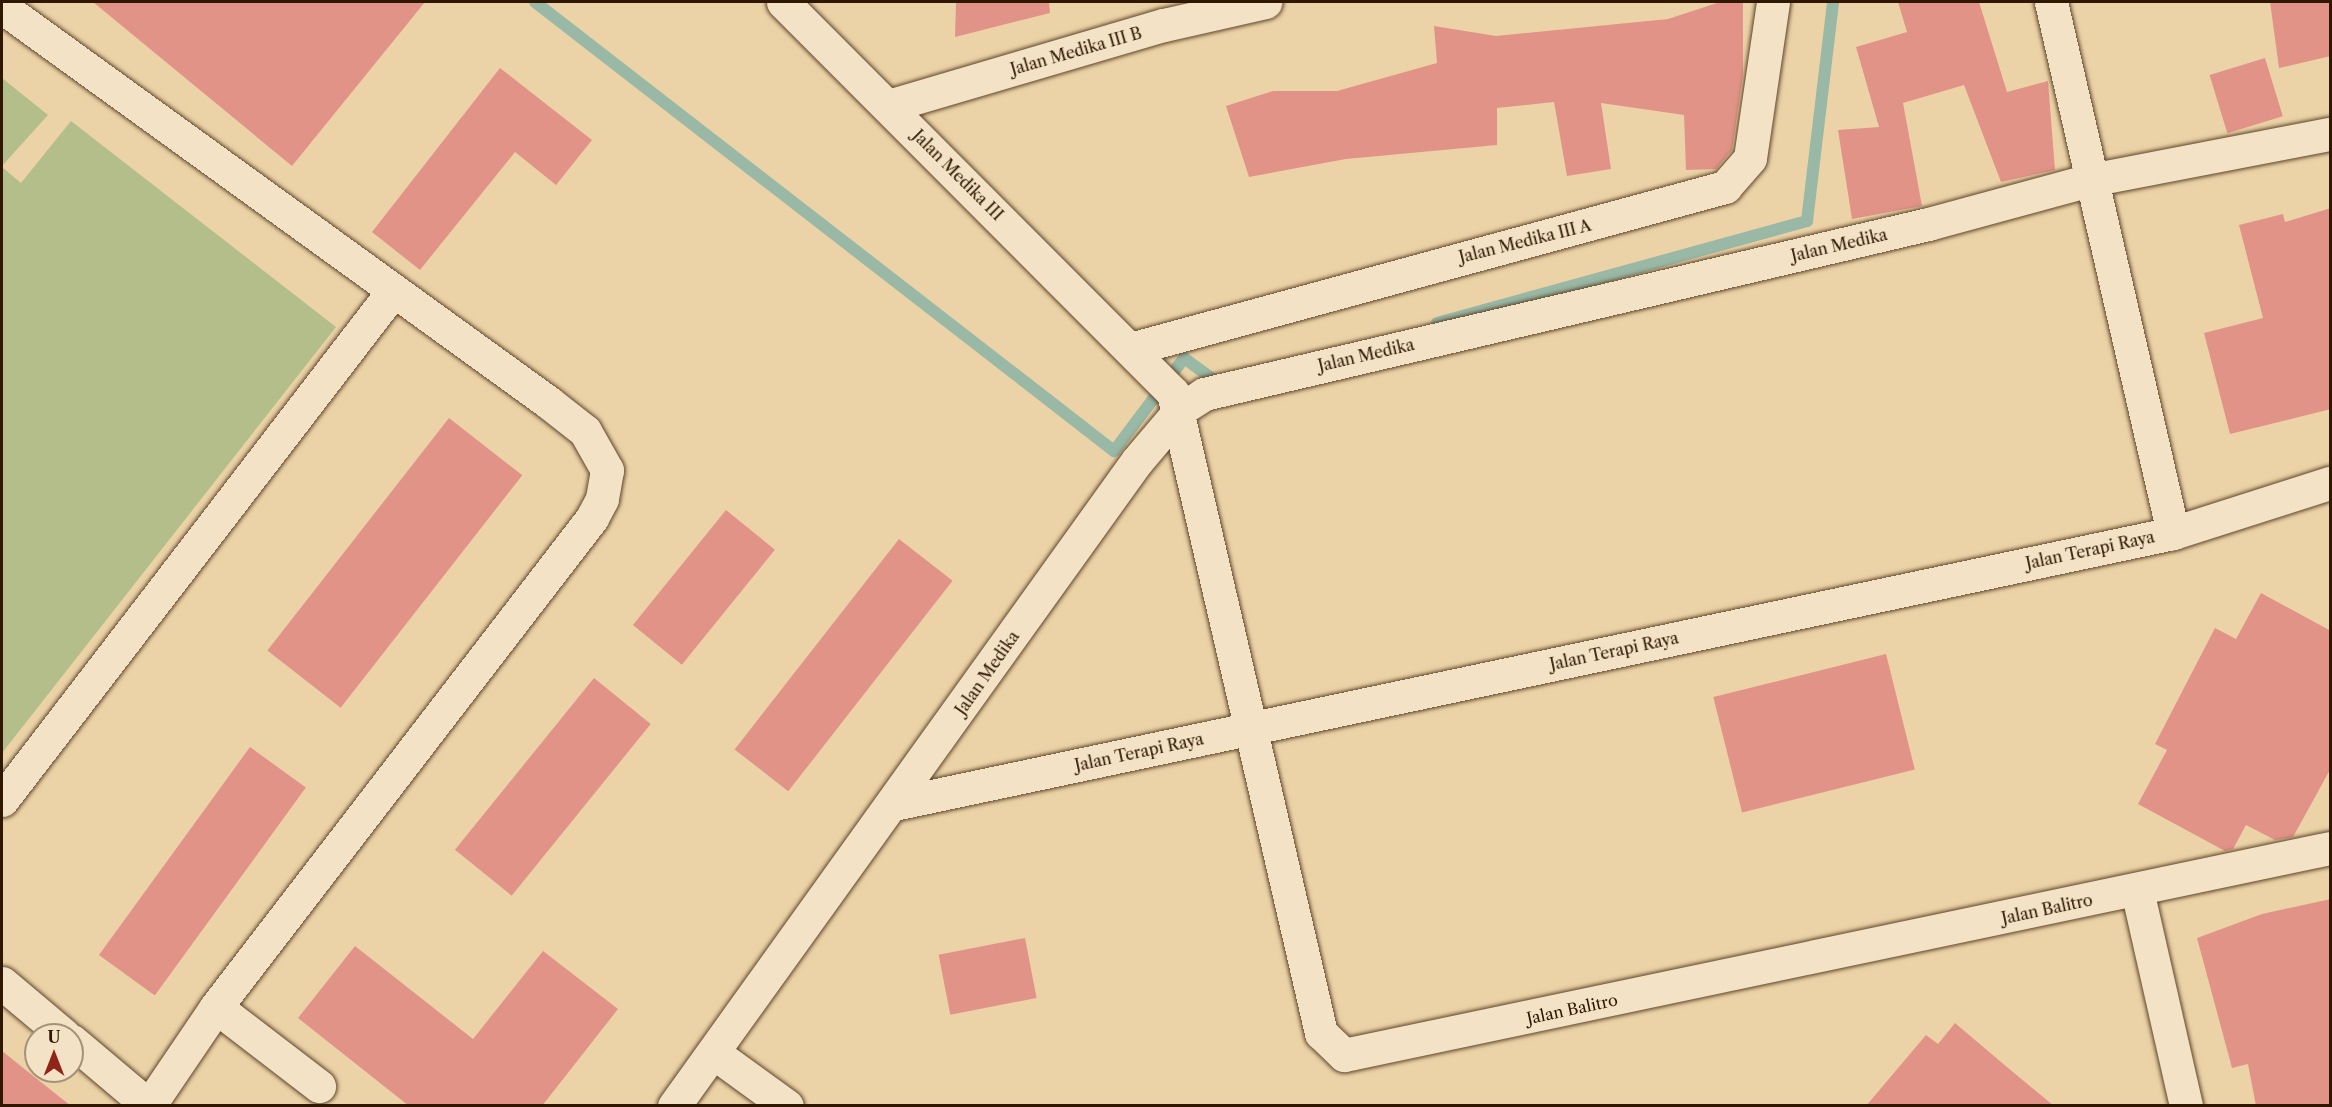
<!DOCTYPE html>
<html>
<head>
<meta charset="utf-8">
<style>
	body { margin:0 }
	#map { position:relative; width:2332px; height:1107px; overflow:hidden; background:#ecd3a7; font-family:"Libre Caslon Text",serif }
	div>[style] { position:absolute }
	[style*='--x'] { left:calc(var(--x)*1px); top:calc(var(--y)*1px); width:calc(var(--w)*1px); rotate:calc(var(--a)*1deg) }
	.green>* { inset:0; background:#b3be8b }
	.stream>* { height:12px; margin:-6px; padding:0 6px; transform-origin:6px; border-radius:6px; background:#99b8a5 }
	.building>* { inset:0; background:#e29387; transform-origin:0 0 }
	.roads { filter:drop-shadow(0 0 2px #5e462b) drop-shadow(0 0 2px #5e462b) }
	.street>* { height:33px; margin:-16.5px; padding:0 16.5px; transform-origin:16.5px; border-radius:16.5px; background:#f3e2c6 }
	span { translate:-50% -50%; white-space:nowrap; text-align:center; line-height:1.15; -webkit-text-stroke:4.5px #f3e2c6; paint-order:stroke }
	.street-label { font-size:16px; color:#2f1702 }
	.frame { position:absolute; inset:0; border:3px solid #2f1702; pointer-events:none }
	.north { position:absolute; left:24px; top:1023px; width:60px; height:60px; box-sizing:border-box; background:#f3e2c6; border:2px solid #a59178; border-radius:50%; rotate:0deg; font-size:16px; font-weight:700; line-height:24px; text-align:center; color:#2f1702 }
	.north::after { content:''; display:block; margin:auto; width:21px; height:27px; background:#8f2418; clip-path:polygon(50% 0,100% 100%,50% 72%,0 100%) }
</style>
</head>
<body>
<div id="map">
	<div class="green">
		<div style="clip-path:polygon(2px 78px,48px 115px,2px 166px)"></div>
		<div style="clip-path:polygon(71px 121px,336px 327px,2px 753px,2px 167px,21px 183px)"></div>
	</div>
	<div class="stream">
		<div style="--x:535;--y:2;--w:733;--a:37.79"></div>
		<div style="--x:1114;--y:451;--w:116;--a:-53"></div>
		<div style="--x:1184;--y:358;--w:42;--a:36.3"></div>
		<div style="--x:1437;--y:323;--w:384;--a:-15.4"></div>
		<div style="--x:1807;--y:221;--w:221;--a:-83.2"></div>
	</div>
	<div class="building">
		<div style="clip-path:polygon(93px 2px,425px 2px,292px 166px)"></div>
		<div style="clip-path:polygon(956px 2px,1049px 2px,1050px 13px,955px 37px)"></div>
		<div style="clip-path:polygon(1720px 2px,1743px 2px,1743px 75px,1732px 150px,1716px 169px,1686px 170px,1684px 115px,1601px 103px,1611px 169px,1567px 176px,1554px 102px,1497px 108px,1497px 145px,1346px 159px,1249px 177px,1226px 106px,1273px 91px,1337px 91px,1437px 63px,1434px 26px,1496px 36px,1668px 19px)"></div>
		<div style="clip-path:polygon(1898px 2px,1979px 2px,2007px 92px,2048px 81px,2055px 170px,2001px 182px,1964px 85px,1903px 103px,1922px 206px,1852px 219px,1838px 130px,1879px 127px,1856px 47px,1907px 32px)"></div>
		<div style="clip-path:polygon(2270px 2px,2331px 2px,2331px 56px,2279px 68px)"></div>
		<div style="left:2265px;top:58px;width:61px;height:58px;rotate:73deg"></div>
		<div style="clip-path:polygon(500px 68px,592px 140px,556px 185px,515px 152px,420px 270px,372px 232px)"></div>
		<div style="clip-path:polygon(2331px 208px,2331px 409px,2230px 434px,2204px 333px,2263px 318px,2239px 225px,2283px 214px,2285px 222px)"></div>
		<div style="left:449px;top:418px;width:93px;height:295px;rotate:38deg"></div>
		<div style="left:726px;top:510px;width:63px;height:148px;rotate:39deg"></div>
		<div style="left:899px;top:539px;width:68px;height:267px;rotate:38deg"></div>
		<div style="clip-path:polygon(2261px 593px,2331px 631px,2331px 768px,2293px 837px,2275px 840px,2246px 825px,2233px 849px,2225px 851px,2138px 804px,2167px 750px,2155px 744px,2215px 628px,2236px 639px)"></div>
		<div style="left:1886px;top:654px;width:119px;height:178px;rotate:76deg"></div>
		<div style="left:594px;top:678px;width:73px;height:221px;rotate:39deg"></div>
		<div style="left:250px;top:747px;width:69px;height:257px;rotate:36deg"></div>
		<div style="clip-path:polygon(2331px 899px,2331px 1106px,2256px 1106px,2248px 1064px,2232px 1068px,2197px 938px,2262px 914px)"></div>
		<div style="left:1025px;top:938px;width:61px;height:88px;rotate:79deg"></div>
		<div style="clip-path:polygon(355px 946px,473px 1039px,543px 951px,618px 1009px,542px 1106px,409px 1106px,298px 1018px)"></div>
		<div style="clip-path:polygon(1955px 1023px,2001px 1062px,2054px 1106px,1866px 1106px,1926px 1035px,1938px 1044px)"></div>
		<div style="clip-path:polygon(2px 1051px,71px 1106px,2px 1106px)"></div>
	</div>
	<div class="roads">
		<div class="street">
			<div style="--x:783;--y:2;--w:552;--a:45.07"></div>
			<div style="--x:1173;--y:393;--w:657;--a:76.98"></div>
			<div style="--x:1321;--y:1033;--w:32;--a:44"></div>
			<div style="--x:1344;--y:1055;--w:1007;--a:-11.86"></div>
			<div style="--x:2051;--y:2;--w:545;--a:77.06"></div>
			<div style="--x:2;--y:7;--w:674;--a:35.88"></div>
			<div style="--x:548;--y:402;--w:47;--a:38.1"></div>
			<div style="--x:585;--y:431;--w:45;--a:60.6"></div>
			<div style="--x:607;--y:470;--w:29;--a:100"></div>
			<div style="--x:602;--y:499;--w:21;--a:118"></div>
			<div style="--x:592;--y:518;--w:617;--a:127.56"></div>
			<div style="--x:216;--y:1007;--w:120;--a:124.1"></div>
			<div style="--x:888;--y:106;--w:288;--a:-16.4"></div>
			<div style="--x:1164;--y:25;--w:104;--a:-12.8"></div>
			<div style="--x:1134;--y:348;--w:613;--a:-15.24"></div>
			<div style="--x:1725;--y:187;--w:38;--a:-49"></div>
			<div style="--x:1750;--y:158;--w:158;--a:-81.6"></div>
			<div style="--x:2;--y:800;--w:642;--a:-52.47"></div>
			<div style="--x:894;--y:804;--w:1307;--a:-11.96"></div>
			<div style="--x:2173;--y:533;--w:165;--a:-17.7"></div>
			<div style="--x:2137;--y:890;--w:221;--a:77.2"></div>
			<div style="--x:2;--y:983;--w:81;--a:40"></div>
			<div style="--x:216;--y:1007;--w:130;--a:37.5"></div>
			<div style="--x:72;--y:1041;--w:101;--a:40.2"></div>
			<div style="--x:714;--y:1053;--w:90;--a:36"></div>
			<div style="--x:674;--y:1106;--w:794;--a:-54.33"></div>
			<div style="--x:1137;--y:461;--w:68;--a:-49.8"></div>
			<div style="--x:1181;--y:409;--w:27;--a:-33"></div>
			<div style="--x:1204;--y:394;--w:744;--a:-13.21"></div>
			<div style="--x:1928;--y:224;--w:168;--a:-15.2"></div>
			<div style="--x:2090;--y:180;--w:244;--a:-10.9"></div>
		</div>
	</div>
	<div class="street-label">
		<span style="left:1076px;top:51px;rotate:-16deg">Jalan Medika III B</span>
		<span style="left:958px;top:175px;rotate:45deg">Jalan Medika III</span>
		<span style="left:1525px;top:241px;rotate:-14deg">Jalan Medika III A</span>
		<span style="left:1839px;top:245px;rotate:-13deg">Jalan Medika</span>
		<span style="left:1366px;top:355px;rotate:-13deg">Jalan Medika</span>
		<span style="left:2090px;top:550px;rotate:-12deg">Jalan Terapi Raya</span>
		<span style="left:1614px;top:651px;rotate:-12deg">Jalan Terapi Raya</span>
		<span style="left:987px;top:673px;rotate:-55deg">Jalan Medika</span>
		<span style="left:1139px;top:752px;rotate:-12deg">Jalan Terapi Raya</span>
		<span style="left:2047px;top:909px;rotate:-12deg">Jalan Balitro</span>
		<span style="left:1572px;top:1009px;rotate:-12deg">Jalan Balitro</span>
	</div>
	<div class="frame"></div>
	<div class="north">U</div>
</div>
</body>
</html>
